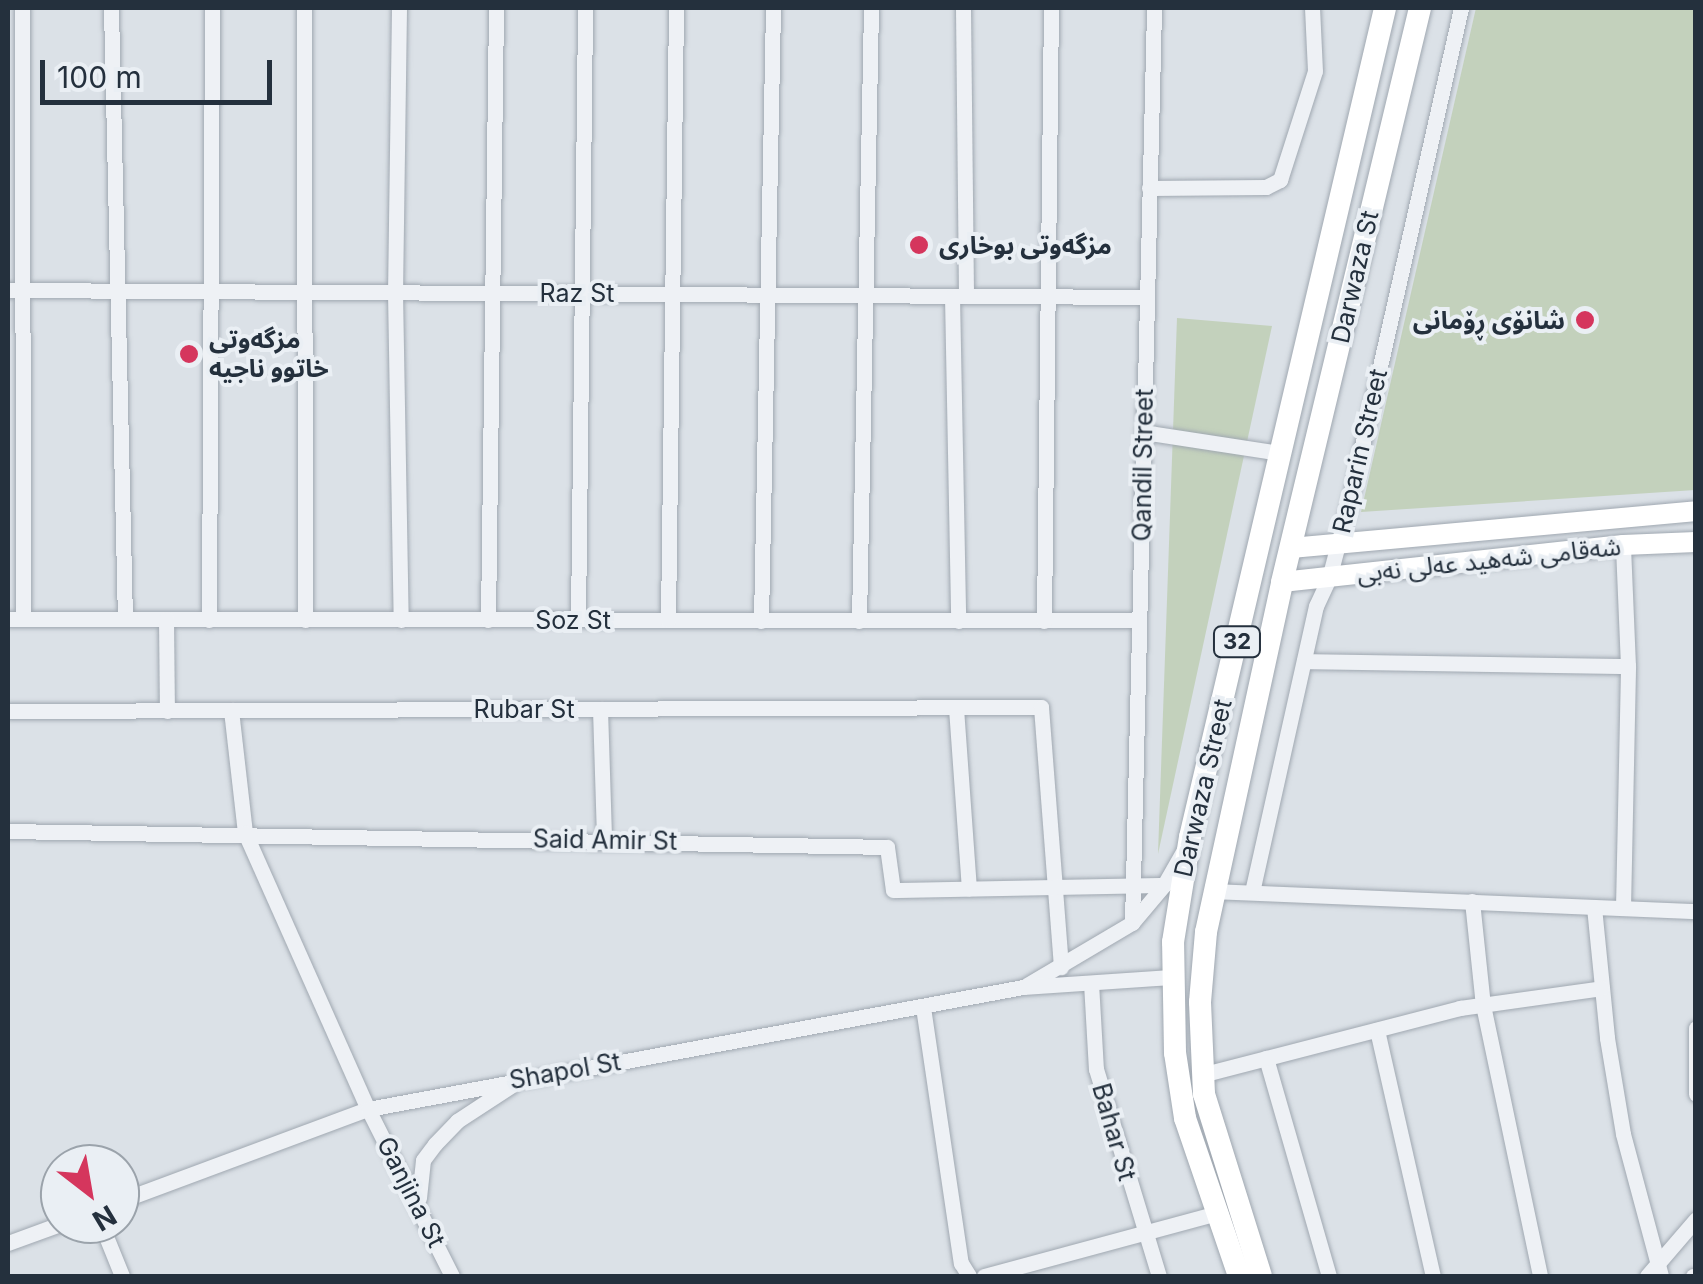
<!DOCTYPE html>
<html>
<head>
<meta charset="utf-8">
<style>
	body { margin:0 }
	#map { position:relative; width:1703px; height:1284px; overflow:hidden; background:#dbe1e7; font-family:Inter,"Noto Sans Arabic",sans-serif }
	div>[style] { position:absolute }
	[style*='--x'] { left:calc(var(--x)*1px); top:calc(var(--y)*1px); width:calc(var(--w)*1px); rotate:calc(var(--a)*1deg) }
	.green>* { inset:0; background:#c3d1bc }
	.roads { filter:drop-shadow(0 0 2px #a0a8b1) drop-shadow(0 0 2px #a0a8b1) }
	.minor>* { height:15px; margin:-7.5px; padding:0 7.5px; transform-origin:7.5px; border-radius:7.5px; background:#eef1f5 }
	.major>* { height:20px; margin:-10px; padding:0 10px; transform-origin:10px; border-radius:10px; background:#fff }
	.highway>* { height:22px; margin:-11px; padding:0 11px; transform-origin:11px; border-radius:11px; background:#fff }
	.dots>* { width:28px; height:28px; translate:-50% -50%; box-sizing:border-box; border:5px solid #eaeff4; border-radius:50% }
	span { translate:-50% -50%; white-space:nowrap; text-align:center; line-height:1.15; -webkit-text-stroke:8px #eaeff4; paint-order:stroke }
	.shield-label span { padding:2px 8px; background:#eaeff4; border:2px solid; border-radius:8px; -webkit-text-stroke-width:0 }
	.shield-label { font-size:22px; color:#24303d; font-weight:700 }
	.poi-label { font-size:25px; color:#24303d; font-weight:700 }
	.left { translate:0 -50%; text-align:left }
	.right { translate:-100% -50%; text-align:right }
	.street-label { font-size:25px; color:#24303d }
	.frame { position:absolute; inset:0; border:10px solid #24303d; pointer-events:none }
	.north { position:absolute; left:40px; top:1144px; width:100px; height:100px; box-sizing:border-box; background:#eaeff4; border:2px solid #9ba3ab; border-radius:50%; rotate:149deg; font-size:28px; font-weight:700; line-height:40px; text-align:center; color:#24303d }
	.north::after { content:''; display:block; margin:auto; width:35px; height:45px; background:#d5365d; clip-path:polygon(50% 0,100% 100%,50% 72%,0 100%) }
	.scale { position:absolute; left:40px; top:60px; width:232px; height:45px; box-sizing:border-box; border:5px solid #24303d; border-top:0; padding-left:12px; font-size:30px; line-height:35px; white-space:nowrap; color:#24303d; -webkit-text-stroke:8px #eaeff4; paint-order:stroke }
</style>
</head>
<body>
<div id="map">
	<div class="green">
		<div style="clip-path:polygon(1476px 8px,1695px 8px,1695px 490px,1361px 512px)"></div>
		<div style="clip-path:polygon(1177px 318px,1272px 326px,1158px 854px)"></div>
	</div>
	<div class="roads">
		<div class="minor">
			<div style="--x:22;--y:8;--w:611;--a:89.91"></div>
			<div style="--x:111;--y:8;--w:611;--a:88.69"></div>
			<div style="--x:304;--y:8;--w:612;--a:89.91"></div>
			<div style="--x:399;--y:8;--w:284;--a:90.8"></div>
			<div style="--x:395;--y:292;--w:328;--a:89"></div>
			<div style="--x:963;--y:8;--w:288;--a:89.4"></div>
			<div style="--x:1149;--y:188;--w:117;--a:-0.5"></div>
			<div style="--x:1266;--y:187;--w:16;--a:-27"></div>
			<div style="--x:1280;--y:180;--w:114;--a:-72.2"></div>
			<div style="--x:1315;--y:71;--w:63;--a:-92.7"></div>
			<div style="--x:8;--y:290;--w:1139;--a:0.35"></div>
			<div style="--x:952;--y:296;--w:325;--a:88.9"></div>
			<div style="--x:1143;--y:432;--w:140;--a:8.7"></div>
			<div style="--x:8;--y:619;--w:1131;--a:0.05"></div>
			<div style="--x:166;--y:619;--w:92;--a:89.4"></div>
			<div style="--x:209;--y:620;--w:612;--a:-89.72"></div>
			<div style="--x:488;--y:620;--w:612;--a:-89.25"></div>
			<div style="--x:578;--y:620;--w:612;--a:-89.34"></div>
			<div style="--x:668;--y:620;--w:612;--a:-89.25"></div>
			<div style="--x:761;--y:621;--w:613;--a:-88.88"></div>
			<div style="--x:859;--y:621;--w:613;--a:-88.88"></div>
			<div style="--x:1044;--y:621;--w:613;--a:-89.35"></div>
			<div style="--x:1304;--y:661;--w:324;--a:0.9"></div>
			<div style="--x:956;--y:708;--w:181;--a:85.9"></div>
			<div style="--x:600;--y:709;--w:130;--a:88.2"></div>
			<div style="--x:231;--y:710;--w:124;--a:83.5"></div>
			<div style="--x:245;--y:833;--w:302;--a:66"></div>
			<div style="--x:368;--y:1109;--w:187;--a:63.3"></div>
			<div style="--x:8;--y:711;--w:1033;--a:-0.22"></div>
			<div style="--x:1041;--y:707;--w:261;--a:85.6"></div>
			<div style="--x:8;--y:831;--w:879;--a:1.04"></div>
			<div style="--x:887;--y:847;--w:43;--a:82.1"></div>
			<div style="--x:893;--y:890;--w:271;--a:-1.1"></div>
			<div style="--x:1213;--y:891;--w:483;--a:2.4"></div>
			<div style="--x:1252;--y:892;--w:293;--a:-77.4"></div>
			<div style="--x:1316;--y:606;--w:31;--a:-65"></div>
			<div style="--x:1329;--y:578;--w:82;--a:-75.1"></div>
			<div style="--x:1350;--y:499;--w:503;--a:-77.26"></div>
			<div style="--x:1472;--y:901;--w:105;--a:84"></div>
			<div style="--x:1483;--y:1005;--w:277;--a:78.1"></div>
			<div style="--x:1594;--y:907;--w:132;--a:84.3"></div>
			<div style="--x:1607;--y:1038;--w:97;--a:80.5"></div>
			<div style="--x:1623;--y:1134;--w:147;--a:75"></div>
			<div style="--x:1623;--y:908;--w:242;--a:-88.8"></div>
			<div style="--x:1628;--y:666;--w:121;--a:-92.4"></div>
			<div style="--x:1132;--y:923;--w:915;--a:-88.62"></div>
			<div style="--x:1091;--y:983;--w:86;--a:86.7"></div>
			<div style="--x:1096;--y:1069;--w:216;--a:73.1"></div>
			<div style="--x:1027;--y:985;--w:122;--a:-30.6"></div>
			<div style="--x:1132;--y:923;--w:50;--a:-49.9"></div>
			<div style="--x:1164;--y:885;--w:40;--a:-60.3"></div>
			<div style="--x:923;--y:1007;--w:259;--a:81.6"></div>
			<div style="--x:961;--y:1263;--w:15;--a:58"></div>
			<div style="--x:1696;--y:1028;--w:66;--a:90"></div>
			<div style="--x:1377;--y:1030;--w:252;--a:77.2"></div>
			<div style="--x:1266;--y:1058;--w:227;--a:73.9"></div>
			<div style="--x:1201;--y:1075;--w:268;--a:-14.5"></div>
			<div style="--x:1460;--y:1008;--w:143;--a:-8"></div>
			<div style="--x:419;--y:1198;--w:38;--a:-84"></div>
			<div style="--x:423;--y:1160;--w:20;--a:-53"></div>
			<div style="--x:435;--y:1144;--w:32;--a:-46"></div>
			<div style="--x:457;--y:1121;--w:66;--a:-33.2"></div>
			<div style="--x:120;--y:1201;--w:265;--a:-20.4"></div>
			<div style="--x:368;--y:1109;--w:666;--a:-10.55"></div>
			<div style="--x:1023;--y:987;--w:148;--a:-3.9"></div>
			<div style="--x:101;--y:1224;--w:56;--a:68"></div>
			<div style="--x:8;--y:1243;--w:55;--a:-20.1"></div>
			<div style="--x:984;--y:1276;--w:238;--a:-15.1"></div>
			<div style="--x:1647;--y:1276;--w:75;--a:-49.3"></div>
			<div style="--x:1693;--y:1276;--w:3;--a:0"></div>
		</div>
		<div class="major">
			<div style="--x:1291;--y:548;--w:407;--a:-5.2"></div>
			<div style="--x:1282;--y:582;--w:343;--a:-6.2"></div>
			<div style="--x:1623;--y:545;--w:73;--a:-2.4"></div>
		</div>
		<div class="highway">
			<div style="--x:1239;--y:1276;--w:167;--a:-108.9"></div>
			<div style="--x:1185;--y:1118;--w:66;--a:-98.7"></div>
			<div style="--x:1175;--y:1053;--w:111;--a:-91"></div>
			<div style="--x:1173;--y:942;--w:106;--a:-80.8"></div>
			<div style="--x:1190;--y:837;--w:852;--a:-76.76"></div>
			<div style="--x:1261;--y:1276;--w:191;--a:-107.4"></div>
			<div style="--x:1204;--y:1094;--w:92;--a:-92.5"></div>
			<div style="--x:1200;--y:1002;--w:70;--a:-85.1"></div>
			<div style="--x:1206;--y:932;--w:358;--a:-77.7"></div>
			<div style="--x:1282;--y:582;--w:590;--a:-76.48"></div>
		</div>
	</div>
	<div class="dots">
		<div style="left:919px;top:245px;background:#d5365d"></div>
		<div style="left:1585px;top:320px;background:#d5365d"></div>
		<div style="left:189px;top:354px;background:#d5365d"></div>
	</div>
	<div class="shield-label">
		<span style="left:1237px;top:642px">32</span>
	</div>
	<div class="poi-label">
		<span class="left" style="left:939px;top:245px">مزگەوتی بوخاری</span>
		<span class="right" style="left:1565px;top:320px">شانۆی ڕۆمانی</span>
		<span class="left" style="left:209px;top:354px">مزگەوتی<br>خاتوو ناجیە</span>
	</div>
	<div class="street-label">
		<span style="left:1355px;top:277px;rotate:-77deg">Darwaza St</span>
		<span style="left:577px;top:293px">Raz St</span>
		<span style="left:1360px;top:451px;rotate:-77deg">Raparin Street</span>
		<span style="left:1143px;top:465px;rotate:-89deg">Qandil Street</span>
		<span style="left:1489px;top:560px;rotate:-6deg">شەقامی شەهید عەلی نەبی</span>
		<span style="left:573px;top:620px">Soz St</span>
		<span style="left:524px;top:709px">Rubar St</span>
		<span style="left:1203px;top:788px;rotate:-77deg">Darwaza Street</span>
		<span style="left:605px;top:840px;rotate:1deg">Said Amir St</span>
		<span style="left:565px;top:1071px;rotate:-10deg">Shapol St</span>
		<span style="left:1114px;top:1132px;rotate:74deg">Bahar St</span>
		<span style="left:411px;top:1192px;rotate:63deg">Ganjina St</span>
	</div>
	<div class="frame"></div>
	<div class="north">N</div>
	<div class="scale">100 m</div>
</div>
</body>
</html>
